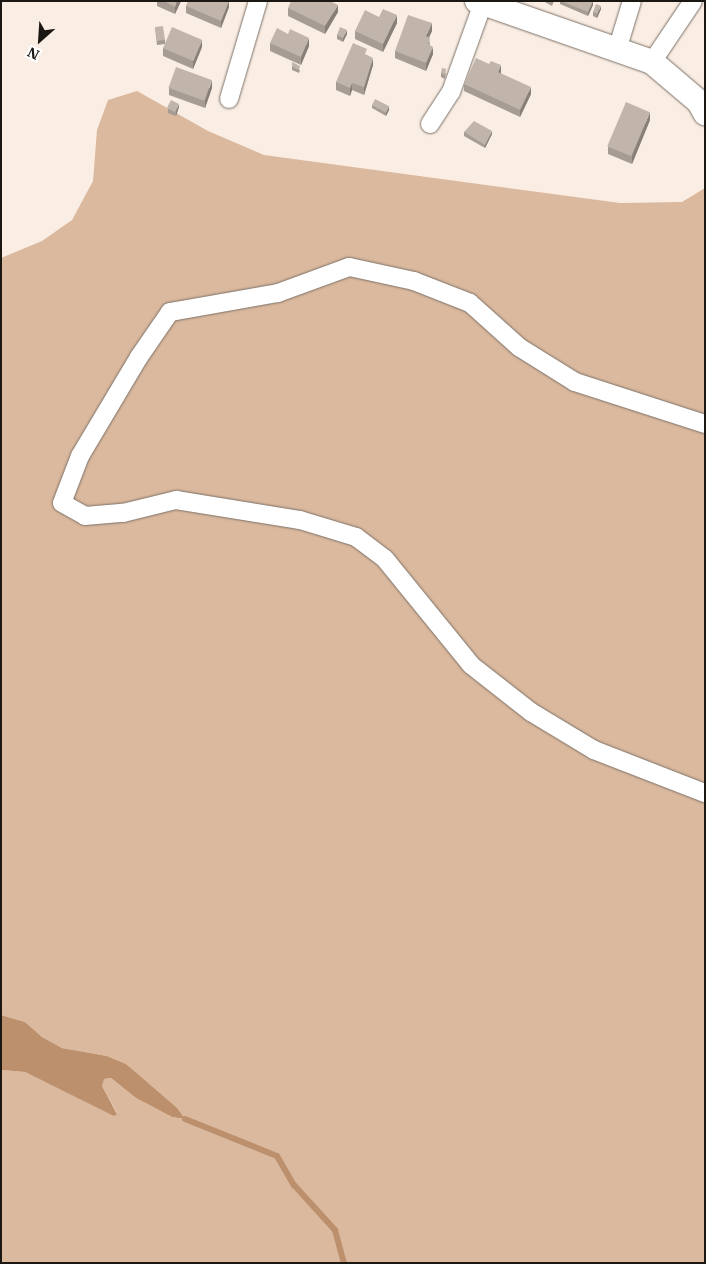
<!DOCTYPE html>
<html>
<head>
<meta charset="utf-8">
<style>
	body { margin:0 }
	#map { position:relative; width:706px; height:1264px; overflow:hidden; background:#faede3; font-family:"IBM Plex Serif",serif }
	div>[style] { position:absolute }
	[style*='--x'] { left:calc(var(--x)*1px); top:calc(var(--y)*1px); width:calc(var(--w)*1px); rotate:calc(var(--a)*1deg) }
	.green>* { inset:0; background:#dbb99e }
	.water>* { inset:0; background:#bc906c }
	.stream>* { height:6px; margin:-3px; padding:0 3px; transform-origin:3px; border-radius:3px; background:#bc906c }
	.roads { filter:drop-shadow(0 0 1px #7c7168) drop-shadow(0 0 1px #7c7168) }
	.street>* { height:18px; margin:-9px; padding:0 9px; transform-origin:9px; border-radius:9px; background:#fff }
	.secondary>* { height:24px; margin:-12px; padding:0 12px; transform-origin:12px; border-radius:12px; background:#fff }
	.wall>* { inset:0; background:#a69c93 }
	.shaded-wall>* { inset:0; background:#877f78 }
	.building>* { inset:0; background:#c1b5ab; transform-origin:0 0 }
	span { translate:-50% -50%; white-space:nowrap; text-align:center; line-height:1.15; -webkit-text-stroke:4.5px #fff; paint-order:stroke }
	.frame { position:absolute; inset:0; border:2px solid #1b1713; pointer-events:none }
	.north { position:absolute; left:15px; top:15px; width:50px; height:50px; -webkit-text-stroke:4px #fff; paint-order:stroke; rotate:206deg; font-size:14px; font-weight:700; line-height:20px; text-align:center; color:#1b1713 }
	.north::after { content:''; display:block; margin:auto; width:18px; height:22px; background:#1b1713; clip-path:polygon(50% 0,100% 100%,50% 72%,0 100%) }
</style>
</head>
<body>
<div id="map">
	<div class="green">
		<div style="clip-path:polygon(137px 91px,208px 131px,264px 155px,620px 203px,682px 202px,705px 188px,705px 1263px,1px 1263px,1px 1070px,25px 1072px,114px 1115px,117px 1113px,102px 1086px,103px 1079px,111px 1078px,136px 1098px,172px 1117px,184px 1119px,126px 1064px,107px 1056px,62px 1048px,42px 1037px,25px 1022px,1px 1015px,1px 258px,42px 241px,72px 220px,93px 181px,97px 130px,108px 100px)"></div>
	</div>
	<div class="water">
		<div style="clip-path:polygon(1px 1015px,25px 1022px,42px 1037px,62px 1048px,107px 1056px,126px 1064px,177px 1108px,185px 1119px,172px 1117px,136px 1098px,111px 1078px,104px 1079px,102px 1086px,117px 1114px,114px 1116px,25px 1072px,1px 1070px)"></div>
	</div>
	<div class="stream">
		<div style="--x:185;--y:1119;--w:99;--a:21.9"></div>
		<div style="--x:277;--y:1156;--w:34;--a:60"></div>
		<div style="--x:294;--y:1185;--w:61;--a:47.7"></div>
		<div style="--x:335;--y:1230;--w:34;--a:75"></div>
	</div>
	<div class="roads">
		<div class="street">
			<div style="--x:617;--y:50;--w:51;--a:-73"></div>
			<div style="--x:652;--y:62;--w:73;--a:-56.1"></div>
			<div style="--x:229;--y:99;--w:102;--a:-73.5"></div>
			<div style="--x:430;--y:124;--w:38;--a:-57"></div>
			<div style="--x:451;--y:92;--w:95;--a:-70.2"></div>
			<div style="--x:705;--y:424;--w:137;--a:-162.1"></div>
			<div style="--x:575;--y:382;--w:66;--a:-148"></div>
			<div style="--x:519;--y:347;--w:66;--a:-138.1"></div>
			<div style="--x:470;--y:303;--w:60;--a:-158.6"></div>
			<div style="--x:414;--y:281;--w:66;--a:-167.8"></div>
			<div style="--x:349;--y:267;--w:76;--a:159.9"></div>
			<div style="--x:278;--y:293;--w:110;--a:170"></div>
			<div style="--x:170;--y:312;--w:55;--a:124.6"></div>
			<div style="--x:139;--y:357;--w:115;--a:120.8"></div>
			<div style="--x:80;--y:456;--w:50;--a:111"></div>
			<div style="--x:62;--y:503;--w:26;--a:29"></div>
			<div style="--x:85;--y:516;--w:38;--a:-5"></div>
			<div style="--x:123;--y:513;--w:55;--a:-13.8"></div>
			<div style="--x:176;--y:500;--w:126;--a:9.2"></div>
			<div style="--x:300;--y:520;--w:59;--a:16.9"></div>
			<div style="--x:356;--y:537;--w:36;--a:37"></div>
			<div style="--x:385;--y:559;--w:136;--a:50.9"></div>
			<div style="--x:471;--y:665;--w:76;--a:38.1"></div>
			<div style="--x:531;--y:712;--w:74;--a:31.1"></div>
			<div style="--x:594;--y:750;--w:119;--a:21.2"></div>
		</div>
		<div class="secondary">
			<div style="--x:477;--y:1;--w:185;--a:19.2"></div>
			<div style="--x:652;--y:62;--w:62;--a:40.4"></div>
			<div style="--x:699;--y:102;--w:13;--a:61"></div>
		</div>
	</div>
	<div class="wall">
		<div style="clip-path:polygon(157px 1px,181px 1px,175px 14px,157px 6px)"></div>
		<div style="clip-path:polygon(229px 1px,229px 7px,221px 28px,186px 13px,186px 6px)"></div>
		<div style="clip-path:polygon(543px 1px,554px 1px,552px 6px)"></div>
		<div style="clip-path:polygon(560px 1px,593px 1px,593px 5px,588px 16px,560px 4px)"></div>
		<div style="clip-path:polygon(288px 8px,338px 12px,325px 34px,288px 16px)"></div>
		<div style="clip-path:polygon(601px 9px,597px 18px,593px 16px,593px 12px)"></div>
		<div style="clip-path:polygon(379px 17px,397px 23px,383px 52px,355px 39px,355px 31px)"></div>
		<div style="clip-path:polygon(155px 27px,165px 40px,165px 44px,157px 45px)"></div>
		<div style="clip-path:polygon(432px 31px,429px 37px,430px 46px,433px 54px,426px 71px,395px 58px,395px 51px)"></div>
		<div style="clip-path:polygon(347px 34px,343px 42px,337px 39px,337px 35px)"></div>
		<div style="clip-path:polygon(270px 43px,309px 46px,301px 65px,270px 51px)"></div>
		<div style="clip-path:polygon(202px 47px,193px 69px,163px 56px,163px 48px)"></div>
		<div style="clip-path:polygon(367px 55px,373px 65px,364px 95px,352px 90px,350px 96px,336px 90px,336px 82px)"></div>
		<div style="clip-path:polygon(292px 66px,300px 70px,299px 73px,292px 70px)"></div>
		<div style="clip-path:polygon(441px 73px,446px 73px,445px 79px,441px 77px)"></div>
		<div style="clip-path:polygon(501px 73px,501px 74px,531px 94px,520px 117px,464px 91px,464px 84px)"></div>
		<div style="clip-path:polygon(169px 88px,212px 88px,205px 108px,169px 95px)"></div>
		<div style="clip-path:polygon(372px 105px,389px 110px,386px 116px,372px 108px)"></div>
		<div style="clip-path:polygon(179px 107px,176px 116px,168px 113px,168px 109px)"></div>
		<div style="clip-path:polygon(650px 120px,632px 164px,608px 154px,608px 147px)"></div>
		<div style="clip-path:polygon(464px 132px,492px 134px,485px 148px,464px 136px)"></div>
	</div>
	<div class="shaded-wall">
		<div style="clip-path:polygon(177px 1px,181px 1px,175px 14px,175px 7px)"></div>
		<div style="clip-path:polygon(229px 1px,229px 7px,221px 28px,221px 21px)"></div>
		<div style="clip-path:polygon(593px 1px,593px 5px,588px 16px,588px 12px)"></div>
		<div style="clip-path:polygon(338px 5px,338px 12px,325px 34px,325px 26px)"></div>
		<div style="clip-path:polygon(601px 6px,601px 9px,597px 18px,597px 14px)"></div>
		<div style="clip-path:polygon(397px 15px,397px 23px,383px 52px,383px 44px)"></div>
		<div style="clip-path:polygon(432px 23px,432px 31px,426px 44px,426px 36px)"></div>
		<div style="clip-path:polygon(347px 30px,347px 34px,343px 42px,343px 38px)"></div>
		<div style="clip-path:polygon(309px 38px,309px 46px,301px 65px,301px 57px)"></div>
		<div style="clip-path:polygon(202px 40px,202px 47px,193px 69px,193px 61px)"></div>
		<div style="clip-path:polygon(433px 47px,433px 54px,426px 71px,426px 63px)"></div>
		<div style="clip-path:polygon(373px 58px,373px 65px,364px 95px,364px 87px)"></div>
		<div style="clip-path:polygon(501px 65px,501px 73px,498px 80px,498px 72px)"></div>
		<div style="clip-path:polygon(212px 80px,212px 88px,205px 108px,205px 101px)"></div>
		<div style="clip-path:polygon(352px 83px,352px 90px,350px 96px,350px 88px)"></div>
		<div style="clip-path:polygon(531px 87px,531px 94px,520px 117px,520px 110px)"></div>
		<div style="clip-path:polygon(179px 104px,179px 107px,176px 116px,176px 112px)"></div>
		<div style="clip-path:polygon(389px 106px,389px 110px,386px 116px,386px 112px)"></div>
		<div style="clip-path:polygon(650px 112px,650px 120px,632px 164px,632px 156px)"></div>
		<div style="clip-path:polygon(492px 131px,492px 134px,485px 148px,485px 145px)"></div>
	</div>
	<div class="building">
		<div style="clip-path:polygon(164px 1px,177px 1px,175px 7px)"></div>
		<div style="clip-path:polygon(188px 1px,229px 1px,221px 21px,186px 6px)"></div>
		<div style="clip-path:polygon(291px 1px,330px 1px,338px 5px,325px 26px,288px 8px)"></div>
		<div style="clip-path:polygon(561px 1px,593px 1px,588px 12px)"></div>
		<div style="clip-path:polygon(596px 4px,601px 6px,597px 14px,593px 12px)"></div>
		<div style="clip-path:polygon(383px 9px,397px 15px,383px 44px,355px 31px,365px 10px,379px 17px)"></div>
		<div style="clip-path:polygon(408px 15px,432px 23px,426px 36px,430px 38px,428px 44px,433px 47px,426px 63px,395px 51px)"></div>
		<div style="left:163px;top:26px;width:14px;height:8px;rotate:82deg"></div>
		<div style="left:172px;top:27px;width:33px;height:23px;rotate:23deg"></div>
		<div style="clip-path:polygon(340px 27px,347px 30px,343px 38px,337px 35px)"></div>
		<div style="clip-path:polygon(277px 28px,288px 34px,290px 29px,309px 38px,301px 57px,270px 43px)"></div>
		<div style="clip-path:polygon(353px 43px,367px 49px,365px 54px,373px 58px,364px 87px,352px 83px,350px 88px,336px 82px)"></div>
		<div style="clip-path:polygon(476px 58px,489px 64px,491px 61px,501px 65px,498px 72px,531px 87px,520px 110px,464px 84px)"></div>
		<div style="clip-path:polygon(292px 62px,300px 66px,299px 70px,292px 66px)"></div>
		<div style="left:176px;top:67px;width:38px;height:22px;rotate:20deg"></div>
		<div style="clip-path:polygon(442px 68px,446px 69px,445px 75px,441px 73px)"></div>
		<div style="left:375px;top:99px;width:16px;height:7px;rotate:27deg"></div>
		<div style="left:171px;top:100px;width:9px;height:9px;rotate:27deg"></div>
		<div style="left:626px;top:102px;width:26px;height:48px;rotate:23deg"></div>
		<div style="clip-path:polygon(474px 121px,492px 131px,485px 145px,464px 132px)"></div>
	</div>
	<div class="frame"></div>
	<div class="north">N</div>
</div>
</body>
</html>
